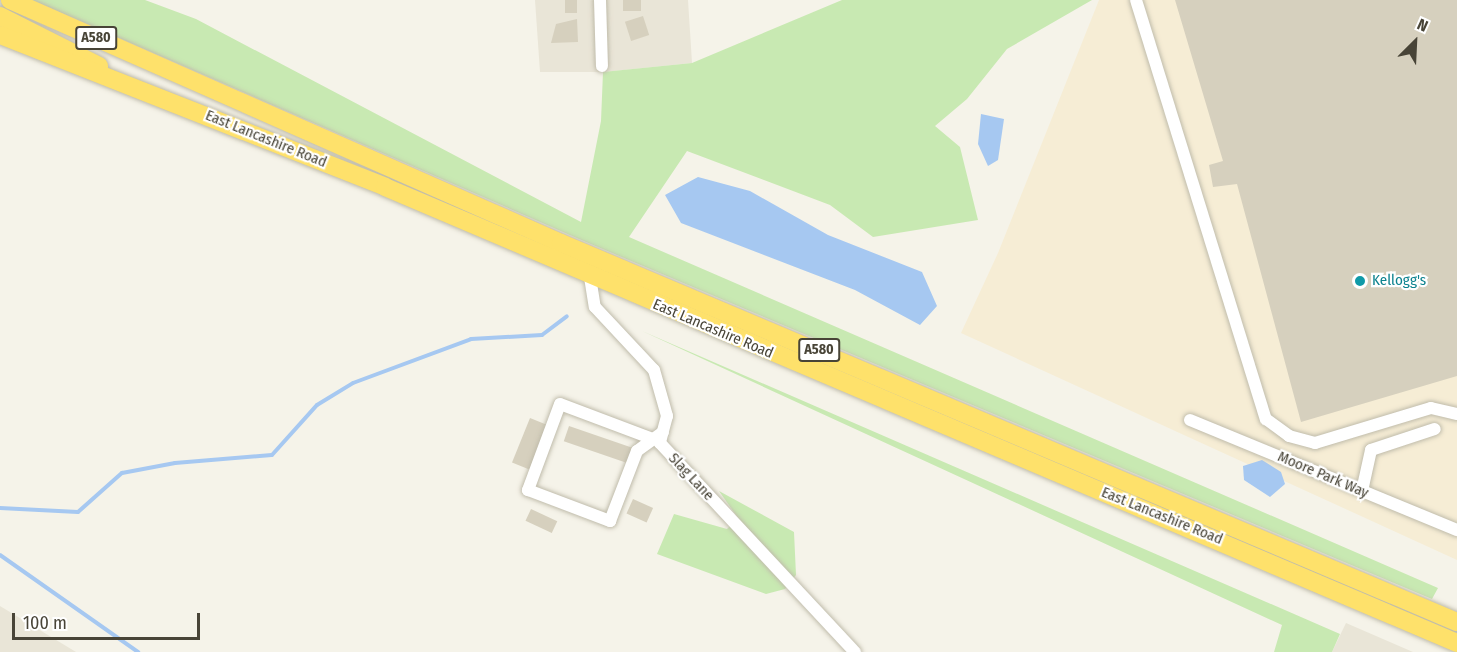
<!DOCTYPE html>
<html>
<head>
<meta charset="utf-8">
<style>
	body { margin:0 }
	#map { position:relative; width:1457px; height:652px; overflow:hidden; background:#f5f3e9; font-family:"Fira Sans Condensed",sans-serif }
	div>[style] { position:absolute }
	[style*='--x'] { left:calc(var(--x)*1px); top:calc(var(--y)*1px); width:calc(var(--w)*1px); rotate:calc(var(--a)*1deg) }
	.residential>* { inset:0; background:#e9e5d7 }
	.commercial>* { inset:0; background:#f6edd5 }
	.green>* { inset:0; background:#c8e9b2 }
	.water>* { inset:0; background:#a6c8f1 }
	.stream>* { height:4px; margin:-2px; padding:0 2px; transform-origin:2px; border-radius:2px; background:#a6c8f1 }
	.building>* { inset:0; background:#d6d0be; transform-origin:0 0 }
	.roads { filter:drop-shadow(0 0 2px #c0bcab) drop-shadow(0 0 2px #c0bcab) }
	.minor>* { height:12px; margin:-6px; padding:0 6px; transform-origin:6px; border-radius:6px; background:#fff }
	.highway>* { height:18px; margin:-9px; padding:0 9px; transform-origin:9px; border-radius:9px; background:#fee16b }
	.dots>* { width:16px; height:16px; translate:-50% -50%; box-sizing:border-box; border:3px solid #fff; border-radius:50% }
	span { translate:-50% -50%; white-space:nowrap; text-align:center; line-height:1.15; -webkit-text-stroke:4.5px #fff; paint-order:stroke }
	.shield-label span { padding:2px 4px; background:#fff; border:2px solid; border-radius:4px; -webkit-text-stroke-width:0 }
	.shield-label { font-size:14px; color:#484437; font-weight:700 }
	.street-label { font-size:15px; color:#484437 }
	.culture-label { font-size:15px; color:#0d838f }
	.left { translate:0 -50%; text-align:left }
	.north { position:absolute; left:1385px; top:12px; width:60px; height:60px; -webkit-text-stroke:4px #fff; paint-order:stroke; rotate:24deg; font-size:16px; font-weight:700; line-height:24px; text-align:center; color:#484437 }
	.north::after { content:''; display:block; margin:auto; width:21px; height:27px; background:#484437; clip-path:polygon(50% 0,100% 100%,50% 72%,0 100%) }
	.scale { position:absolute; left:12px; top:613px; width:188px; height:27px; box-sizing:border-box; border:3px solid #484437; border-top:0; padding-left:8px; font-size:18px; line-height:21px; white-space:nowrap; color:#484437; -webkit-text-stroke:4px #fff; paint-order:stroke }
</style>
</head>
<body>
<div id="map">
	<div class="residential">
		<div style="clip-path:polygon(535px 0,688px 0,692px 63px,604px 72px,540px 72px)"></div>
		<div style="clip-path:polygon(0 606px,76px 652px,0 652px)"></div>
		<div style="clip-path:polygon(1346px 623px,1413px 652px,1332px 652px)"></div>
	</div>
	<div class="commercial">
		<div style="clip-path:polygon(1099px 0,1457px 0,1457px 560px,961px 333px,998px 253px)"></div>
	</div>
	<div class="green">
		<div style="clip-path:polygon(32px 0,145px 0,196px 19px,581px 222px,601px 121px,603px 72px,692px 63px,842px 0,1092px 0,1007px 49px,967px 99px,935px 126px,960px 147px,978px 220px,873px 237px,830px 205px,687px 151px,629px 237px,1438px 588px,1432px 599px,579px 239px)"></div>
		<div style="clip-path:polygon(642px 331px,1340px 634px,1332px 652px,1274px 652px,1282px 625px)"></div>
		<div style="clip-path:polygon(719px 491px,794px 532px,796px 575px,785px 589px,766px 594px,657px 554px,674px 514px,727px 529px,738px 518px)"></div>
	</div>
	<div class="water">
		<div style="clip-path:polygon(981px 114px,1004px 119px,998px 160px,988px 166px,978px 144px)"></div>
		<div style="clip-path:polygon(698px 177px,750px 191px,828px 235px,922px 272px,937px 306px,920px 325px,855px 290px,681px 223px,665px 195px)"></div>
		<div style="clip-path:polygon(1262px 460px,1281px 472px,1285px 484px,1270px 497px,1244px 480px,1243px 466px)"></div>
	</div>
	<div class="stream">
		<div style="--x:0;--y:508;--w:78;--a:2.9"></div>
		<div style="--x:78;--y:512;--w:59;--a:-41.6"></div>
		<div style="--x:122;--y:473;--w:54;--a:-10.7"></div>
		<div style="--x:175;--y:463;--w:97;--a:-4.7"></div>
		<div style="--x:272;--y:455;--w:67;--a:-48"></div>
		<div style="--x:317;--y:405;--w:42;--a:-31.4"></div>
		<div style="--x:353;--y:383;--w:126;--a:-20.4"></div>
		<div style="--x:471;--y:339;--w:71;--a:-3.2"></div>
		<div style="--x:542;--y:335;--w:31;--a:-37"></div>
		<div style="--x:0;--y:555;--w:169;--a:35.1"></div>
	</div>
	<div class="building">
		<div style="left:565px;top:0;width:12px;height:13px"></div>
		<div style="left:623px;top:0;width:18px;height:11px"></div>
		<div style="clip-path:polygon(1175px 0,1457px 0,1457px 376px,1301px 422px,1237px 184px,1213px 187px,1209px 165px,1223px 161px)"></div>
		<div style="left:643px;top:16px;width:20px;height:19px;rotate:72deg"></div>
		<div style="clip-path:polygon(577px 19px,578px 42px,551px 43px,556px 24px)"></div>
		<div style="left:530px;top:418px;width:22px;height:48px;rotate:22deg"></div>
		<div style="left:569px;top:426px;width:70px;height:16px;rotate:19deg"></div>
		<div style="left:633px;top:499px;width:22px;height:16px;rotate:24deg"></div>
		<div style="left:531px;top:509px;width:29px;height:13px;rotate:25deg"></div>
	</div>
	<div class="roads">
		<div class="minor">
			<div style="--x:600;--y:0;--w:66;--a:88.3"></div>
			<div style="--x:1136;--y:0;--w:439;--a:72.8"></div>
			<div style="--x:1266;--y:419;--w:29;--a:36"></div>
			<div style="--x:1289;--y:436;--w:27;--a:15"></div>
			<div style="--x:1315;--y:443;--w:121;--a:-16.8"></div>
			<div style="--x:1431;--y:408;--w:27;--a:13"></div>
			<div style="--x:590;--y:277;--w:30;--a:81"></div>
			<div style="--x:595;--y:307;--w:86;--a:46.9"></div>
			<div style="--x:654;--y:370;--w:48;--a:74.2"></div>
			<div style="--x:667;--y:416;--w:28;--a:105"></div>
			<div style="--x:660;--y:443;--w:286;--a:47"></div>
			<div style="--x:1190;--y:420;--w:289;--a:22.4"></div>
			<div style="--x:653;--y:439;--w:99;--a:-159.4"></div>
			<div style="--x:560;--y:404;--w:92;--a:110.4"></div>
			<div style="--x:528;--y:490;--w:88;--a:20.7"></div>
			<div style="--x:610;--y:521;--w:75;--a:-68.9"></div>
			<div style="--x:637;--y:451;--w:32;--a:-36"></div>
			<div style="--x:1362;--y:491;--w:42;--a:-77.6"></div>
			<div style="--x:1371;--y:450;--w:67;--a:-18.2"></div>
		</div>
		<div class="highway">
			<div style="--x:10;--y:0;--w:602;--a:23.8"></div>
			<div style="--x:561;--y:243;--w:973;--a:22.93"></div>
			<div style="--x:0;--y:16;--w:111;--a:26.8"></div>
			<div style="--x:0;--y:35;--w:414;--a:21.5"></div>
			<div style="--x:385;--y:187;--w:1165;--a:23.04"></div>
		</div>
	</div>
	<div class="dots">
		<div style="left:1360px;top:281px;background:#0f9aa8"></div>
	</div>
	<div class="shield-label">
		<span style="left:96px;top:38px">A580</span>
		<span style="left:819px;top:350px">A580</span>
	</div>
	<div class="street-label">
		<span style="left:266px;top:139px;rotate:22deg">East Lancashire Road</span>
		<span style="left:713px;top:329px;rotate:23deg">East Lancashire Road</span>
		<span style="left:1323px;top:475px;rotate:23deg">Moore Park Way</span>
		<span style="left:691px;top:477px;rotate:47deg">Slag Lane</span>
		<span style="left:1162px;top:516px;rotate:22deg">East Lancashire Road</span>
	</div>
	<div class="culture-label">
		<span class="left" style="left:1372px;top:281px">Kellogg's</span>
	</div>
	<div class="north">N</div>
	<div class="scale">100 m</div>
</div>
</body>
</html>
